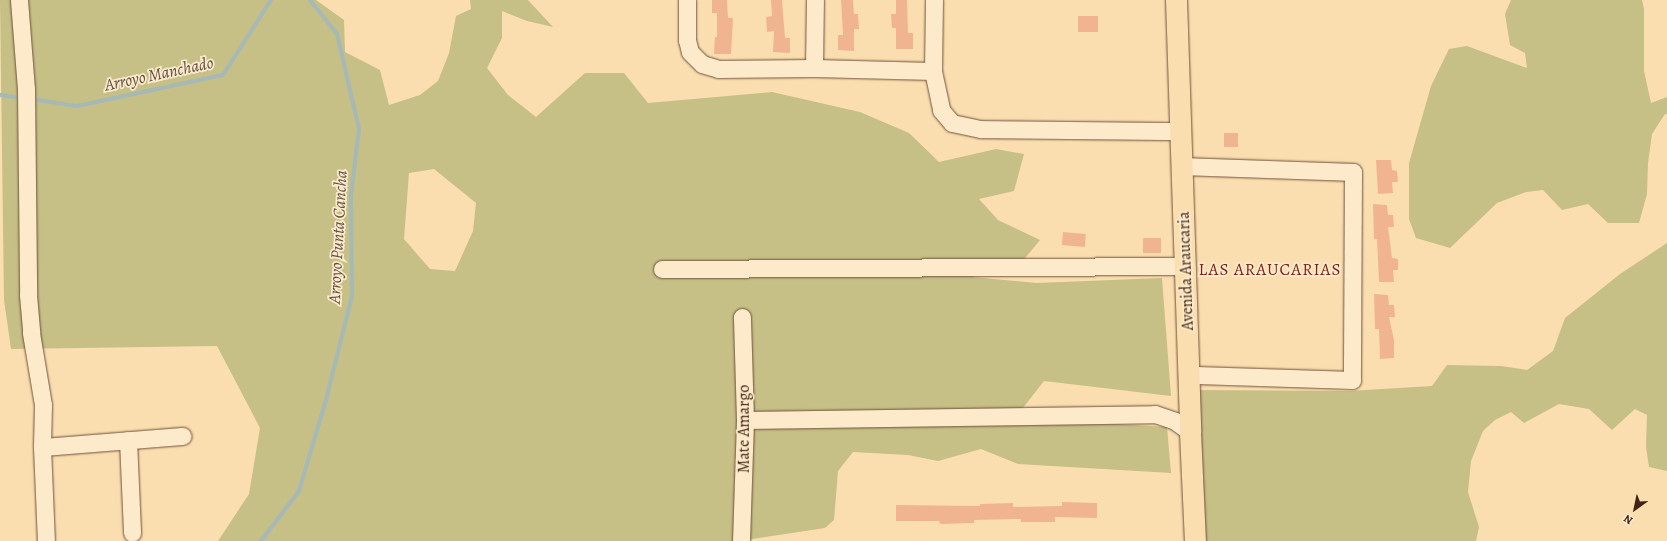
<!DOCTYPE html>
<html>
<head>
<meta charset="utf-8">
<style>
	body { margin:0 }
	#map { position:relative; width:1667px; height:541px; overflow:hidden; background:#fbdeaf; font-family:Alegreya,serif }
	div>[style] { position:absolute }
	[style*='--x'] { left:calc(var(--x)*1px); top:calc(var(--y)*1px); width:calc(var(--w)*1px); rotate:calc(var(--a)*1deg) }
	.green>* { inset:0; background:#c6bf86 }
	.stream>* { height:4px; margin:-2px; padding:0 2px; transform-origin:2px; border-radius:2px; background:#a5b9b7 }
	.building>* { inset:0; background:#f0b590; transform-origin:0 0 }
	.roads { filter:drop-shadow(0 0 1px #6f523b) drop-shadow(0 0 1px #6f523b) }
	.minor>* { height:17px; margin:-8.5px; padding:0 8.5px; transform-origin:8.5px; border-radius:8.5px; background:#fceacb }
	.major>* { height:21px; margin:-10.5px; padding:0 10.5px; transform-origin:10.5px; border-radius:10.5px; background:#fbdeaf }
	span { translate:-50% -50%; white-space:nowrap; text-align:center; line-height:1.15; -webkit-text-stroke:3.5px #fceacb; paint-order:stroke }
	.street-label { font-size:16px; color:#402314 }
	.water-label { font-size:17px; color:#5e5045; font-style:italic }
	.neighbourhood-label { font-size:17px; color:#7a1f14; letter-spacing:1px }
	.north { position:absolute; left:1615px; top:489px; width:40px; height:40px; -webkit-text-stroke:3px #fceacb; paint-order:stroke; rotate:213deg; font-size:11px; font-weight:700; line-height:16px; text-align:center; color:#402314 }
	.north::after { content:''; display:block; margin:auto; width:14px; height:18px; background:#402314; clip-path:polygon(50% 0,100% 100%,50% 72%,0 100%) }
</style>
</head>
<body>
<div id="map">
	<div class="green">
		<div style="clip-path:polygon(evenodd,0 0,316px 0,344px 20px,345px 52px,380px 70px,389px 105px,420px 95px,438px 81px,449px 53px,456px 16px,471px 9px,470px 0,528px 0,553px 27px,527px 21px,502px 11px,502px 38px,487px 68px,508px 95px,536px 117px,585px 73px,624px 73px,648px 103px,772px 92px,860px 112px,909px 133px,939px 162px,996px 149px,1024px 154px,1014px 191px,979px 199px,998px 220px,1040px 240px,1017px 268px,972px 277px,1037px 283px,1162px 278px,1171px 396px,1044px 381px,1015px 418px,1167px 427px,1171px 473px,1018px 464px,981px 449px,938px 461px,908px 455px,853px 452px,838px 471px,834px 520px,825px 528px,739px 541px,218px 541px,249px 494px,260px 428px,217px 346px,11px 349px,4px 300px,0 0,434px 169px,476px 203px,473px 231px,455px 271px,430px 269px,404px 239px,409px 173px,434px 169px)"></div>
		<div style="clip-path:polygon(1511px 0,1642px 0,1644px 9px,1644px 71px,1651px 103px,1667px 97px,1667px 114px,1665px 114px,1652px 134px,1648px 163px,1647px 194px,1639px 223px,1608px 223px,1588px 204px,1562px 210px,1543px 190px,1526px 192px,1497px 203px,1450px 248px,1416px 238px,1409px 219px,1409px 163px,1431px 86px,1449px 49px,1467px 46px,1527px 68px,1525px 53px,1510px 45px,1505px 14px)"></div>
		<div style="clip-path:polygon(1667px 243px,1667px 471px,1649px 467px,1646px 447px,1647px 415px,1635px 409px,1612px 430px,1589px 409px,1559px 404px,1524px 423px,1511px 412px,1495px 420px,1483px 431px,1471px 461px,1468px 492px,1479px 527px,1476px 541px,1195px 541px,1198px 390px,1349px 391px,1432px 386px,1447px 365px,1501px 366px,1527px 370px,1553px 351px,1565px 318px,1620px 274px)"></div>
	</div>
	<div class="stream">
		<div style="--x:0;--y:95;--w:15;--a:8"></div>
		<div style="--x:38;--y:100;--w:39;--a:9"></div>
		<div style="--x:77;--y:106;--w:149;--a:-12"></div>
		<div style="--x:223;--y:75;--w:89;--a:-57.4"></div>
		<div style="--x:261;--y:541;--w:63;--a:-52.8"></div>
		<div style="--x:299;--y:491;--w:95;--a:-73.5"></div>
		<div style="--x:326;--y:400;--w:107;--a:-76"></div>
		<div style="--x:352;--y:296;--w:101;--a:-90.6"></div>
		<div style="--x:351;--y:195;--w:66;--a:-83.1"></div>
		<div style="--x:359;--y:129;--w:98;--a:-103"></div>
		<div style="--x:337;--y:34;--w:43;--a:-128.5"></div>
	</div>
	<div class="building">
		<div style="clip-path:polygon(712px 0,727px 0,728px 18px,733px 18px,731px 54px,714px 54px,715px 37px,717px 37px,717px 13px,712px 13px)"></div>
		<div style="clip-path:polygon(771px 0,782px 0,785px 38px,790px 38px,790px 53px,773px 52px,774px 31px,767px 32px,766px 17px,772px 16px)"></div>
		<div style="clip-path:polygon(841px 0,853px 0,854px 14px,858px 14px,859px 29px,854px 29px,854px 51px,838px 50px,838px 35px,843px 35px)"></div>
		<div style="clip-path:polygon(896px 0,907px 0,908px 33px,913px 33px,913px 49px,896px 49px,896px 28px,892px 28px,891px 14px,896px 14px)"></div>
		<div style="left:1078px;top:16px;width:20px;height:16px"></div>
		<div style="left:1224px;top:133px;width:14px;height:14px"></div>
		<div style="clip-path:polygon(1376px 160px,1391px 160px,1392px 170px,1397px 171px,1398px 182px,1392px 182px,1393px 193px,1378px 194px)"></div>
		<div style="clip-path:polygon(1373px 204px,1387px 205px,1388px 215px,1393px 215px,1394px 227px,1388px 227px,1392px 258px,1398px 259px,1398px 270px,1393px 270px,1394px 282px,1379px 282px,1377px 239px,1374px 239px)"></div>
		<div style="left:1063px;top:232px;width:23px;height:13px;rotate:5deg"></div>
		<div style="left:1143px;top:238px;width:18px;height:15px"></div>
		<div style="clip-path:polygon(1374px 294px,1388px 295px,1389px 305px,1394px 305px,1395px 317px,1389px 317px,1394px 340px,1394px 358px,1380px 359px,1379px 329px,1375px 329px)"></div>
		<div style="clip-path:polygon(1062px 502px,1097px 503px,1097px 518px,1055px 517px,1055px 522px,1021px 522px,1021px 519px,974px 520px,974px 523px,940px 524px,939px 521px,896px 521px,896px 505px,980px 506px,980px 504px,1013px 503px,1013px 507px,1062px 506px)"></div>
	</div>
	<div class="roads">
		<div class="minor">
			<div style="--x:19;--y:0;--w:89;--a:85.5"></div>
			<div style="--x:26;--y:89;--w:206;--a:89.4"></div>
			<div style="--x:28;--y:295;--w:38;--a:85"></div>
			<div style="--x:31;--y:333;--w:73;--a:80.5"></div>
			<div style="--x:43;--y:405;--w:42;--a:91.4"></div>
			<div style="--x:42;--y:447;--w:94;--a:87.6"></div>
			<div style="--x:687;--y:0;--w:40;--a:90"></div>
			<div style="--x:687;--y:40;--w:12;--a:76"></div>
			<div style="--x:690;--y:52;--w:17;--a:45"></div>
			<div style="--x:702;--y:64;--w:17;--a:17"></div>
			<div style="--x:718;--y:69;--w:96;--a:-0.6"></div>
			<div style="--x:814;--y:68;--w:119;--a:1.4"></div>
			<div style="--x:933;--y:71;--w:40;--a:78"></div>
			<div style="--x:941;--y:110;--w:17;--a:50"></div>
			<div style="--x:952;--y:123;--w:30;--a:12"></div>
			<div style="--x:981;--y:129;--w:200;--a:0.6"></div>
			<div style="--x:814;--y:68;--w:68;--a:-89.2"></div>
			<div style="--x:933;--y:71;--w:71;--a:-89.2"></div>
			<div style="--x:1182;--y:166;--w:171;--a:2"></div>
			<div style="--x:1353;--y:172;--w:208;--a:90.3"></div>
			<div style="--x:1352;--y:380;--w:163;--a:-178.2"></div>
			<div style="--x:662;--y:269;--w:523;--a:-0.33"></div>
			<div style="--x:745;--y:420;--w:410;--a:-0.8"></div>
			<div style="--x:1155;--y:414;--w:21;--a:19"></div>
			<div style="--x:1175;--y:421;--w:19;--a:36"></div>
			<div style="--x:128;--y:440;--w:93;--a:87.5"></div>
			<div style="--x:42;--y:447;--w:141;--a:-4.5"></div>
			<div style="--x:741;--y:541;--w:121;--a:-88.1"></div>
			<div style="--x:745;--y:420;--w:103;--a:-91.7"></div>
		</div>
		<div class="major">
			<div style="--x:1176;--y:0;--w:432;--a:88.1"></div>
			<div style="--x:1190;--y:432;--w:109;--a:87.4"></div>
		</div>
	</div>
	<div class="street-label">
		<span style="left:1186px;top:271px;rotate:-92deg">Avenida Araucaria</span>
		<span style="left:744px;top:429px;rotate:-90deg">Mate Amargo</span>
	</div>
	<div class="water-label">
		<span style="left:159px;top:74px;rotate:-12deg">Arroyo Manchado</span>
		<span style="left:338px;top:237px;rotate:-87deg">Arroyo Punta Cancha</span>
	</div>
	<div class="neighbourhood-label">
		<span style="left:1270px;top:270px">LAS ARAUCARIAS</span>
	</div>
	<div class="north">N</div>
</div>
</body>
</html>
